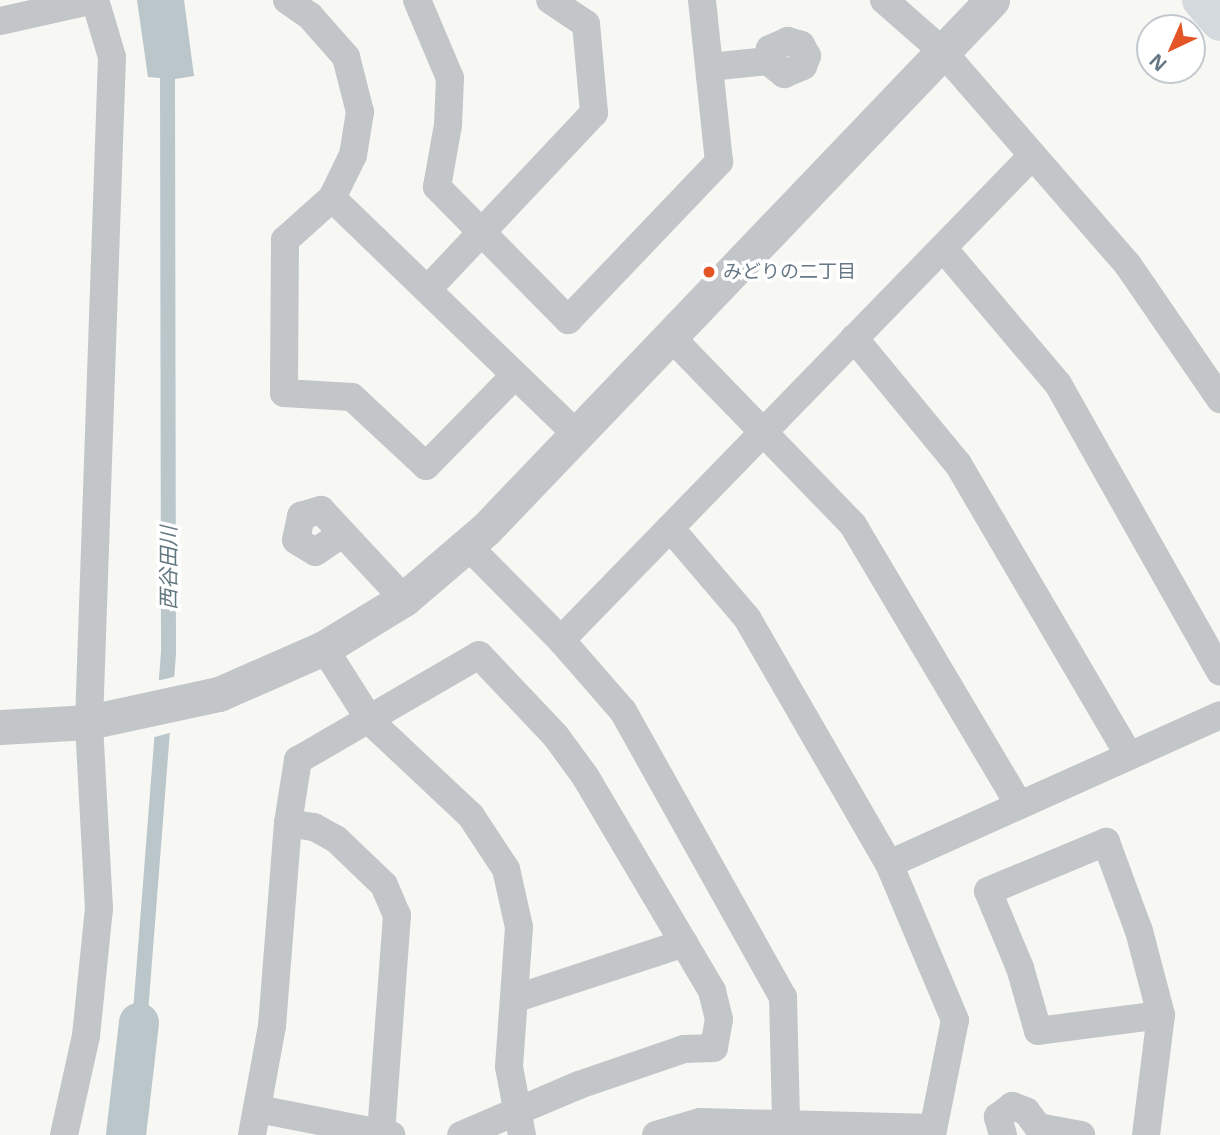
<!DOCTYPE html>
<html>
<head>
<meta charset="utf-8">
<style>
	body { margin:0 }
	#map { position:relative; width:1220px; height:1135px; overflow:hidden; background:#f7f7f4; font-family:"Open Sans","Noto Sans JP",sans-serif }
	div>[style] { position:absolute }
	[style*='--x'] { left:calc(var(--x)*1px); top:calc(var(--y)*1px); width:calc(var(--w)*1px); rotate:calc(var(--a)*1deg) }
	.water>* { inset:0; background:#bac6ca }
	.pier>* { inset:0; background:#f7f7f4 }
	.river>* { height:40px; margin:-20px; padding:0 20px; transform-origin:20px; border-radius:20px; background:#bac6ca }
	.minor>* { height:28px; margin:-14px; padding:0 14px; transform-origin:14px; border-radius:14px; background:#c2c6c9 }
	.tertiary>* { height:35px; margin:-17.5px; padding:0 17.5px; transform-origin:17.5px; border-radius:17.5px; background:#c2c6c9 }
	.trunk>* { height:38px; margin:-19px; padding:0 19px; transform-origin:19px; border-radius:19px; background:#d4d9dd }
	.dots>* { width:19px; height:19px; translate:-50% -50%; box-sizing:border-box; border:4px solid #fff; border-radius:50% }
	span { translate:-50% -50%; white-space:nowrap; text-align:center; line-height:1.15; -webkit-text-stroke:7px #fff; paint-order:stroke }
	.poi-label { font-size:19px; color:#667785 }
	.left { translate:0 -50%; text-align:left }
	.water-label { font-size:21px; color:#627881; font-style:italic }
	.north { position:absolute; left:1136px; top:14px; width:70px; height:70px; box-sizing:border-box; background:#fff; border:2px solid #c2c9ce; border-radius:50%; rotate:224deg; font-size:19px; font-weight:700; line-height:28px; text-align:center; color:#667785 }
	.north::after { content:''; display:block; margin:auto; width:24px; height:32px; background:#e35527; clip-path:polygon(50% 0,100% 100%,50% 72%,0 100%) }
</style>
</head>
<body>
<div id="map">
	<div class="water">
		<div style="clip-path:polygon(137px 0,184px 0,194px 76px,175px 79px,176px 654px,143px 1077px,128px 1076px,161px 652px,160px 78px,148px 77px)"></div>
	</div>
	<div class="pier">
		<div style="clip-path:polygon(178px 676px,173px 732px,151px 738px,156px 681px)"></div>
	</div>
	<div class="river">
		<div style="--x:126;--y:1135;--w:113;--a:-83.4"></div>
	</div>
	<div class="minor">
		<div style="--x:287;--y:0;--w:28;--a:35"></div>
		<div style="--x:310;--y:16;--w:55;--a:48.7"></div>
		<div style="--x:346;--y:57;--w:57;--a:75.7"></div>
		<div style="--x:360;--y:112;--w:44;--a:99.2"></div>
		<div style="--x:353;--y:155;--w:48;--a:116"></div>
		<div style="--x:332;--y:198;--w:63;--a:138.2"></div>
		<div style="--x:285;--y:240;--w:153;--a:90.4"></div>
		<div style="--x:284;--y:393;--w:68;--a:3.4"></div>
		<div style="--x:352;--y:397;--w:101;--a:43"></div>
		<div style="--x:426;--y:466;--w:126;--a:-45.6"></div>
		<div style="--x:417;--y:0;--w:85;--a:67.1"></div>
		<div style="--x:450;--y:78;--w:47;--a:92.4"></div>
		<div style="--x:448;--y:125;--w:63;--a:100.1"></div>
		<div style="--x:437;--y:187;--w:187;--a:45.4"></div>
		<div style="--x:568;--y:320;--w:219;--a:-46.3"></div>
		<div style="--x:719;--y:162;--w:163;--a:-96"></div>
		<div style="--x:884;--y:0;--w:77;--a:41.3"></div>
		<div style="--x:942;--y:51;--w:284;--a:49"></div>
		<div style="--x:1128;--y:265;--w:163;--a:55.5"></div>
		<div style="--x:0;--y:21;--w:96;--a:-12.6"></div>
		<div style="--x:710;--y:67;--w:58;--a:-5.9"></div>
		<div style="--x:768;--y:61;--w:21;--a:39"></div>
		<div style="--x:784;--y:74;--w:21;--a:-23"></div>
		<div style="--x:803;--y:66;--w:11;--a:-68"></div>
		<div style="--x:807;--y:56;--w:13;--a:-119"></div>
		<div style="--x:801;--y:45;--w:14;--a:-163"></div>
		<div style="--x:788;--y:41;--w:20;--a:156"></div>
		<div style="--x:770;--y:49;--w:12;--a:99"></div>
		<div style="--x:332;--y:198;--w:339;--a:44"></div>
		<div style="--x:943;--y:248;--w:178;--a:49.8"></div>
		<div style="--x:1058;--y:384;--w:330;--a:60.6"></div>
		<div style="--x:428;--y:289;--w:242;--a:-46.7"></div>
		<div style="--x:594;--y:113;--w:89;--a:-95.1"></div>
		<div style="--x:586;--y:24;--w:43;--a:-146.3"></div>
		<div style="--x:670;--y:336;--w:263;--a:45.9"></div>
		<div style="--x:853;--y:525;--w:326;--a:59.3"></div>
		<div style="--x:854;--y:338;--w:163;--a:50.5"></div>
		<div style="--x:958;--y:464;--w:338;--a:59.6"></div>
		<div style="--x:342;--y:534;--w:32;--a:146"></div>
		<div style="--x:315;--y:552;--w:22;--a:-148"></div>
		<div style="--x:296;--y:540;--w:25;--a:-78"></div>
		<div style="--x:301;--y:516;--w:21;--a:-17"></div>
		<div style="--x:321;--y:510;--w:122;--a:47"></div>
		<div style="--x:468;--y:546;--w:132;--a:45.3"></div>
		<div style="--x:561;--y:640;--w:94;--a:48.9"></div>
		<div style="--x:623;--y:711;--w:328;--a:60.8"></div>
		<div style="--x:783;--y:997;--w:127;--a:88.6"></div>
		<div style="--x:561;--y:640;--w:156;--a:-45.8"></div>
		<div style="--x:324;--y:648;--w:88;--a:57.6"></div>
		<div style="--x:371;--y:722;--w:137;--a:43.2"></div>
		<div style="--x:471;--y:816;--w:64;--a:56.6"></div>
		<div style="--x:506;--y:869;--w:59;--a:77.4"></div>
		<div style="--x:519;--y:927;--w:140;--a:94.1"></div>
		<div style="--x:509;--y:1067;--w:69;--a:79.2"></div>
		<div style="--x:288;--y:823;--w:26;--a:9"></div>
		<div style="--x:314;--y:827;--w:25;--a:29"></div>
		<div style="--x:336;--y:839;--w:66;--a:43.8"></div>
		<div style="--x:384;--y:885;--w:33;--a:67"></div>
		<div style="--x:397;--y:915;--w:219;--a:94.2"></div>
		<div style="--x:1106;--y:842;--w:95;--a:69.7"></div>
		<div style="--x:1139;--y:931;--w:87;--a:75.3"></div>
		<div style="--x:1161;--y:1015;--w:124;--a:172.6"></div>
		<div style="--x:1038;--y:1031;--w:66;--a:-105.9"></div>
		<div style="--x:1020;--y:968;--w:83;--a:-112.6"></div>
		<div style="--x:988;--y:891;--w:128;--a:-22.6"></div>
		<div style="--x:889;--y:864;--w:363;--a:-24.2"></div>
		<div style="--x:514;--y:999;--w:179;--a:-18.2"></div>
		<div style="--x:258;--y:1109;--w:136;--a:11.1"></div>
		<div style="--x:64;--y:1135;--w:101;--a:-77.5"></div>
		<div style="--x:86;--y:1036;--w:128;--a:-84.2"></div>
		<div style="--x:99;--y:909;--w:187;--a:-93.1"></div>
		<div style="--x:89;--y:722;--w:665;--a:-88.02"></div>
		<div style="--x:112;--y:57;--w:59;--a:-106.6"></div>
		<div style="--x:252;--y:1135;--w:111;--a:-79.6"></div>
		<div style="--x:272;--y:1026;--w:204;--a:-85.5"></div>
		<div style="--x:288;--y:823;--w:64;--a:-81"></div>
		<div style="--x:298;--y:760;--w:209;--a:-30.1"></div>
		<div style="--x:479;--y:655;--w:110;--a:46.5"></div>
		<div style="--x:555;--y:735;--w:51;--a:53.8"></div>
		<div style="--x:585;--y:776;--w:250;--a:59.4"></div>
		<div style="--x:712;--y:991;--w:29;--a:76"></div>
		<div style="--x:719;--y:1019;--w:29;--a:100"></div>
		<div style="--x:714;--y:1048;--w:30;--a:178"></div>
		<div style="--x:684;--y:1049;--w:111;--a:161.1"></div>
		<div style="--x:579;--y:1085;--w:128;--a:157"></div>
		<div style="--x:656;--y:1135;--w:46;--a:-16.5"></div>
		<div style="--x:700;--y:1122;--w:233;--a:1.5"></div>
		<div style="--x:932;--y:1135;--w:117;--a:-78.7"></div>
		<div style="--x:955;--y:1020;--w:169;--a:-112.9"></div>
		<div style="--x:889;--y:864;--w:284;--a:-120"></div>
		<div style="--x:747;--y:618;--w:118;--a:-130.5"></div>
		<div style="--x:670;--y:528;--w:520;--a:-45.78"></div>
		<div style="--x:1003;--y:1135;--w:19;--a:-106"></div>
		<div style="--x:998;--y:1117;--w:18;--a:-38"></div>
		<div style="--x:1012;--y:1106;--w:15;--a:20"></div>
		<div style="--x:1026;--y:1111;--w:20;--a:53"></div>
		<div style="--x:1038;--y:1127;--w:44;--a:10.5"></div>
		<div style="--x:1146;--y:1135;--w:121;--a:-82.9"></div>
	</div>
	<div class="tertiary">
		<div style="--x:0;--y:727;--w:89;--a:-3.2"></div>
		<div style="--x:89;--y:722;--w:133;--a:-12.2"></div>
		<div style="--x:219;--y:694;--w:115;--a:-23.7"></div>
		<div style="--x:324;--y:648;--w:94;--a:-31.5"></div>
		<div style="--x:404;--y:599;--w:108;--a:-40.5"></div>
		<div style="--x:486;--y:529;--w:732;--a:-46.27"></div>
	</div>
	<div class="trunk">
		<div style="--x:1201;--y:0;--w:29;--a:49"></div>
	</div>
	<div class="dots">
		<div style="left:709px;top:272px;background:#e35527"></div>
	</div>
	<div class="poi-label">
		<span class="left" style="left:723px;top:272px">みどりの二丁目</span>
	</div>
	<div class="water-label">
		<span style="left:168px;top:568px;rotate:-90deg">西谷田川</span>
	</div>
	<div class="north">N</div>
</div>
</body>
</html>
